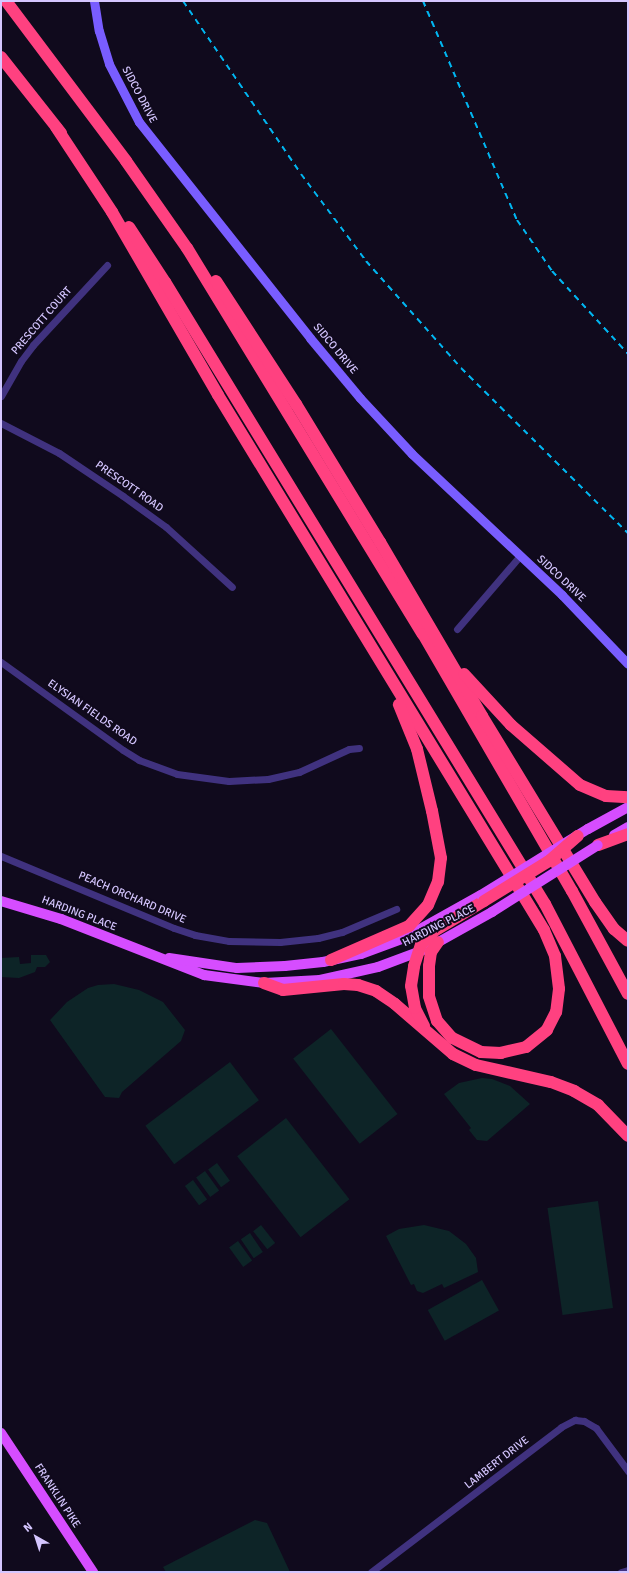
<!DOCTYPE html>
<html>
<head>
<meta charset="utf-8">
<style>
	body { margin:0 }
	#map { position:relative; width:629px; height:1573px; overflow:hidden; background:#100a1d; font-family:Signika,sans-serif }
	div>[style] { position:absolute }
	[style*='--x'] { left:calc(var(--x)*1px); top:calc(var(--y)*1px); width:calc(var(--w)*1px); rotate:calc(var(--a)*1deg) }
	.green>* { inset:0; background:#0d2427; transform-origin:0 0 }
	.minor>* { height:7px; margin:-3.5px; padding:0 3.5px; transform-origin:3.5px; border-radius:3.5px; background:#40327f }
	.secondary>* { height:9px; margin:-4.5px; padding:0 4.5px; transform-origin:4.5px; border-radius:4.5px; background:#795dff }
	.primary>* { height:10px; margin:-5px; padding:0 5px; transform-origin:5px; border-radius:5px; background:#d64dff }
	.motorway>* { height:12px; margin:-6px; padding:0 6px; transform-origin:6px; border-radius:6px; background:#ff4180 }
	.rail>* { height:2px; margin-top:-1px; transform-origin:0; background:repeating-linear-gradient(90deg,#00b6f1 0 6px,transparent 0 11px) }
	.primary-bridge>* { height:10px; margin:-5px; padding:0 5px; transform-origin:5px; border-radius:5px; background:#d64dff }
	.motorway-bridge>* { height:12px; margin:-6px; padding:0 6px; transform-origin:6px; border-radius:6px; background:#ff4180 }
	span { translate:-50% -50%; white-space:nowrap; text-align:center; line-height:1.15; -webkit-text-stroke:4px #100a1d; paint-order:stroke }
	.street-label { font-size:11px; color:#d5c6ff }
	.frame { position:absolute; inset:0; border:2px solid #d5c6ff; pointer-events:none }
	.north { position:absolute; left:16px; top:1517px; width:40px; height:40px; -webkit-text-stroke:3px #100a1d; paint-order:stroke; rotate:321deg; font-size:11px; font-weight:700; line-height:16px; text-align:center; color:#d5c6ff }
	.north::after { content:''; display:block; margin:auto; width:14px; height:18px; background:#d5c6ff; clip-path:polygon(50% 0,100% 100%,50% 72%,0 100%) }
</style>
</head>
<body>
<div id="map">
	<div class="green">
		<div style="clip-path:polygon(31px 955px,46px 955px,50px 962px,45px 967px,37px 967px,35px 972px,19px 978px,1px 977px,1px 958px,19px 957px,20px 964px,31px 963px)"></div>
		<div style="clip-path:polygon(114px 984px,139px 990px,163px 1002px,185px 1030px,181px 1041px,122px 1092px,119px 1098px,105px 1097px,50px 1020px,67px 1002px,88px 988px,98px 985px)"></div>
		<div style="left:331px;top:1029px;width:108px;height:48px;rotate:52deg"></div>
		<div style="left:230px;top:1062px;width:48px;height:106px;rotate:53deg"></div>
		<div style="clip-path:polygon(482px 1078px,492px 1079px,510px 1086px,530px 1104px,487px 1141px,477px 1140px,469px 1130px,471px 1128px,444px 1094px,459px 1083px)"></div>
		<div style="left:286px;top:1118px;width:103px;height:62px;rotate:52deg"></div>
		<div style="left:217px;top:1163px;width:22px;height:11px;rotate:54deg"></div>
		<div style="left:205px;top:1171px;width:24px;height:11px;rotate:54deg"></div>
		<div style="left:193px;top:1180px;width:24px;height:10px;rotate:54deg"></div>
		<div style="left:598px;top:1201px;width:108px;height:51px;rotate:82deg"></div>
		<div style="left:261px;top:1225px;width:23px;height:10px;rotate:52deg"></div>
		<div style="clip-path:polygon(424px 1225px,449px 1231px,466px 1244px,476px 1258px,478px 1272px,444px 1288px,442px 1284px,423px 1293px,417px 1291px,414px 1284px,411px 1285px,386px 1236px,399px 1229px)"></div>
		<div style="left:250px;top:1233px;width:23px;height:11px;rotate:56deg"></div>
		<div style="left:238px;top:1241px;width:24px;height:11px;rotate:54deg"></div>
		<div style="left:482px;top:1280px;width:35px;height:62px;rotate:61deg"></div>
		<div style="clip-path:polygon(255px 1520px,267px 1523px,290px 1572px,166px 1572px,163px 1567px)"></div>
	</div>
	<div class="minor">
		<div style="--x:1;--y:396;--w:40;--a:-60.3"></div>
		<div style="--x:21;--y:361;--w:20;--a:-53"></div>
		<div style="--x:33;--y:345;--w:109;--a:-47.2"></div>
		<div style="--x:1;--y:423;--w:65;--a:27.3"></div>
		<div style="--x:59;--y:453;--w:77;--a:33.9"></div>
		<div style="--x:123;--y:496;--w:53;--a:35.8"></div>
		<div style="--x:166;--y:527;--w:89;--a:42.3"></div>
		<div style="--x:457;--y:629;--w:95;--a:-49.3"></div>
		<div style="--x:1;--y:662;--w:150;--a:35.8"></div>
		<div style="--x:123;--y:750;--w:19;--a:32"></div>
		<div style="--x:139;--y:760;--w:40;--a:20.2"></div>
		<div style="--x:177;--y:774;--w:52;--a:7.7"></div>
		<div style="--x:229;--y:781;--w:39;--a:-3"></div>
		<div style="--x:268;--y:779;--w:32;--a:-13"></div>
		<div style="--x:299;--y:772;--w:55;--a:-24.7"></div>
		<div style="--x:349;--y:749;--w:10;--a:-6"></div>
		<div style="--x:1;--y:856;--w:187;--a:22.6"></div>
		<div style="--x:174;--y:928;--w:22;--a:18"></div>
		<div style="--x:195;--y:935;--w:35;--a:10"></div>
		<div style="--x:229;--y:941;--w:51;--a:1.1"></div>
		<div style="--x:280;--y:942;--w:38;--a:-6"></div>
		<div style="--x:318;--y:938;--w:25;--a:-14"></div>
		<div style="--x:342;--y:932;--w:59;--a:-23.1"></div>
		<div style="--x:371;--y:1572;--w:239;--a:-37.3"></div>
		<div style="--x:561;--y:1427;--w:16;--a:-27"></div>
		<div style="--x:575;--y:1420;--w:9;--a:6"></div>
		<div style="--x:584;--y:1421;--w:14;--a:30"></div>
		<div style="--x:596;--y:1428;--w:54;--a:53.3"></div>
		<div style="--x:621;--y:1572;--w:7;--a:-16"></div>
	</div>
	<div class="secondary">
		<div style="--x:94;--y:1;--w:30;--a:81"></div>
		<div style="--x:99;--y:31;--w:34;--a:73"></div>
		<div style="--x:109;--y:64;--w:65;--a:62.7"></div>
		<div style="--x:139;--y:122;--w:275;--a:51.6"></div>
		<div style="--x:310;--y:338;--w:78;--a:50.2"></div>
		<div style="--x:360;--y:398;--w:76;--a:47.1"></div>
		<div style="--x:412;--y:454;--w:206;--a:43.2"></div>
		<div style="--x:562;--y:595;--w:95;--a:46.3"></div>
	</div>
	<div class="primary">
		<div style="--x:588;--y:829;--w:46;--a:-28.8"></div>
		<div style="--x:614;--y:835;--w:16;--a:-30"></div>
		<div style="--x:1;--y:901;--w:63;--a:16.7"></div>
		<div style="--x:61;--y:919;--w:154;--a:21.4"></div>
		<div style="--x:204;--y:975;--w:61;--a:7.6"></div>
		<div style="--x:264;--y:983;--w:56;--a:-3.1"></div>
		<div style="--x:320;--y:980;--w:59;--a:-12.6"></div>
		<div style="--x:378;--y:967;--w:51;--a:-20.6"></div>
		<div style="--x:426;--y:949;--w:76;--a:-29.3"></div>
		<div style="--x:169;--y:958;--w:69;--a:8.4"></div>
		<div style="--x:237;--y:968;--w:48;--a:-2.4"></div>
		<div style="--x:285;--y:966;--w:38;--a:-6"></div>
		<div style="--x:323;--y:962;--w:39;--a:-12"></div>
		<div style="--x:361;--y:954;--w:44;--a:-20.1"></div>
		<div style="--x:402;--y:939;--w:90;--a:-29.1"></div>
		<div style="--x:1;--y:1433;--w:167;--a:56.5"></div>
	</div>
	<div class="motorway">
		<div style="--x:6;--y:1;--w:200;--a:53.1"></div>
		<div style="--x:126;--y:161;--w:106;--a:55"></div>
		<div style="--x:187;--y:248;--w:452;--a:58.6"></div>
		<div style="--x:423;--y:634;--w:297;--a:59.9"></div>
		<div style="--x:572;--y:891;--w:117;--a:61.5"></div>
		<div style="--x:1;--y:57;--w:97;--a:51.7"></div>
		<div style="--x:56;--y:127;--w:102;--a:56.6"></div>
		<div style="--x:112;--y:212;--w:211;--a:59.9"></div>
		<div style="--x:218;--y:395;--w:626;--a:58.64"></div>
		<div style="--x:544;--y:930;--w:28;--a:67"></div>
		<div style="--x:555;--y:956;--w:33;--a:83"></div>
		<div style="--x:559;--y:989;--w:23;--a:97"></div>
		<div style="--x:556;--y:1012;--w:20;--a:117"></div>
		<div style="--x:547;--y:1030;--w:27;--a:141"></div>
		<div style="--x:526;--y:1047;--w:26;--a:167"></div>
		<div style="--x:501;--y:1053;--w:20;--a:-177"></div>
		<div style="--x:481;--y:1052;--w:32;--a:-154"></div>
		<div style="--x:452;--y:1038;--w:23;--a:-131"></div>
		<div style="--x:437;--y:1021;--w:26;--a:-108"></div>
		<div style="--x:429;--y:996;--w:30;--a:-90"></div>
		<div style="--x:429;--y:966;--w:14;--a:-82"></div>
		<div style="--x:431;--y:952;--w:12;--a:-55"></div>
		<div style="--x:129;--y:227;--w:66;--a:56.8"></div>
		<div style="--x:165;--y:282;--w:729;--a:58.58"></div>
		<div style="--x:545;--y:904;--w:180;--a:62.6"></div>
		<div style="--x:216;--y:281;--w:147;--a:57"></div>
		<div style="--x:296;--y:404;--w:162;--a:58.7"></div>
		<div style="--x:380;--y:542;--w:202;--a:59.6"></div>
		<div style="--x:482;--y:716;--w:218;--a:58.7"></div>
		<div style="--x:595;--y:902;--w:33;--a:55"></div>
		<div style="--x:614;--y:929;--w:18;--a:41"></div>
		<div style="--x:464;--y:674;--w:69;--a:47.3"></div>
		<div style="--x:511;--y:725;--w:91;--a:41"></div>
		<div style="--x:580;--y:785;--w:28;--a:23"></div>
		<div style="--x:606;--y:796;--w:22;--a:3"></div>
		<div style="--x:598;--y:845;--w:32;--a:-20"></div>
		<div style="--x:331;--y:960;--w:85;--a:-23.6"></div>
		<div style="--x:409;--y:926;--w:28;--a:-48"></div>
		<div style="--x:428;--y:905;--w:25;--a:-67"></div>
		<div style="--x:438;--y:882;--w:24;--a:-83"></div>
		<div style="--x:441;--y:858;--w:48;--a:-100.8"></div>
		<div style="--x:432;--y:811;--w:64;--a:-103.6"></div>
		<div style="--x:417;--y:749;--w:48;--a:-112.2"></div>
		<div style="--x:264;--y:983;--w:20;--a:20"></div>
		<div style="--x:283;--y:990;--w:61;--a:-5.6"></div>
		<div style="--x:344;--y:984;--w:14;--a:4"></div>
		<div style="--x:358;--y:985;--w:19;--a:18"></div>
		<div style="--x:376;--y:991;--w:23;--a:34"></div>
		<div style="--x:395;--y:1004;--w:77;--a:40.8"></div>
		<div style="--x:453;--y:1054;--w:25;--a:26"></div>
		<div style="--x:476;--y:1065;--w:77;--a:12.8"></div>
		<div style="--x:551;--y:1082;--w:25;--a:21"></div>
		<div style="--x:574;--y:1091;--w:28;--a:30"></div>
		<div style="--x:598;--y:1105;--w:43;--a:45.9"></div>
		<div style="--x:424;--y:1026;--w:20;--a:-117"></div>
		<div style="--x:415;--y:1008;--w:22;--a:-100"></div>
		<div style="--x:411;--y:986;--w:20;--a:-81"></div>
		<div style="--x:414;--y:966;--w:22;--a:-72"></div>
		<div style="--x:421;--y:945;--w:19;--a:-47"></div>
		<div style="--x:434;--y:931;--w:58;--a:-31"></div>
	</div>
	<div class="rail">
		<div style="--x:183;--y:1;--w:209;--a:55.7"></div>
		<div style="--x:301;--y:174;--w:109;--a:53.2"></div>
		<div style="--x:366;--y:261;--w:143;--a:48.4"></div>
		<div style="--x:461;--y:368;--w:235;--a:44.7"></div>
		<div style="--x:423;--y:1;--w:238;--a:66.8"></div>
		<div style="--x:517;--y:220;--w:62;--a:55.5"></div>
		<div style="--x:552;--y:271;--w:113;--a:47.5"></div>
	</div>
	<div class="primary-bridge">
		<div style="--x:481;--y:895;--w:126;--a:-31.7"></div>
		<div style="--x:492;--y:912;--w:125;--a:-32.3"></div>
	</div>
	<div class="motorway-bridge">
		<div style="--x:484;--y:901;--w:76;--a:-31.6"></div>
		<div style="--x:549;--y:861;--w:38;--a:-41"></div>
	</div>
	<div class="street-label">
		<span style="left:139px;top:95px;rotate:62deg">SIDCO DRIVE</span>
		<span style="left:42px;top:321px;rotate:-49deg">PRESCOTT COURT</span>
		<span style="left:335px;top:349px;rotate:50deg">SIDCO DRIVE</span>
		<span style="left:129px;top:487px;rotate:35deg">PRESCOTT ROAD</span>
		<span style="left:561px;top:579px;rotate:43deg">SIDCO DRIVE</span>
		<span style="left:92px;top:713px;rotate:35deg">ELYSIAN FIELDS ROAD</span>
		<span style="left:132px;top:898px;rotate:23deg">PEACH ORCHARD DRIVE</span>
		<span style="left:79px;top:914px;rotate:21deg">HARDING PLACE</span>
		<span style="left:439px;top:926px;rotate:-27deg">HARDING PLACE</span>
		<span style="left:497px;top:1463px;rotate:-38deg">LAMBERT DRIVE</span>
		<span style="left:57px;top:1496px;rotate:57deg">FRANKLIN PIKE</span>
	</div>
	<div class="frame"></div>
	<div class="north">N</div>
</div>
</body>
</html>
